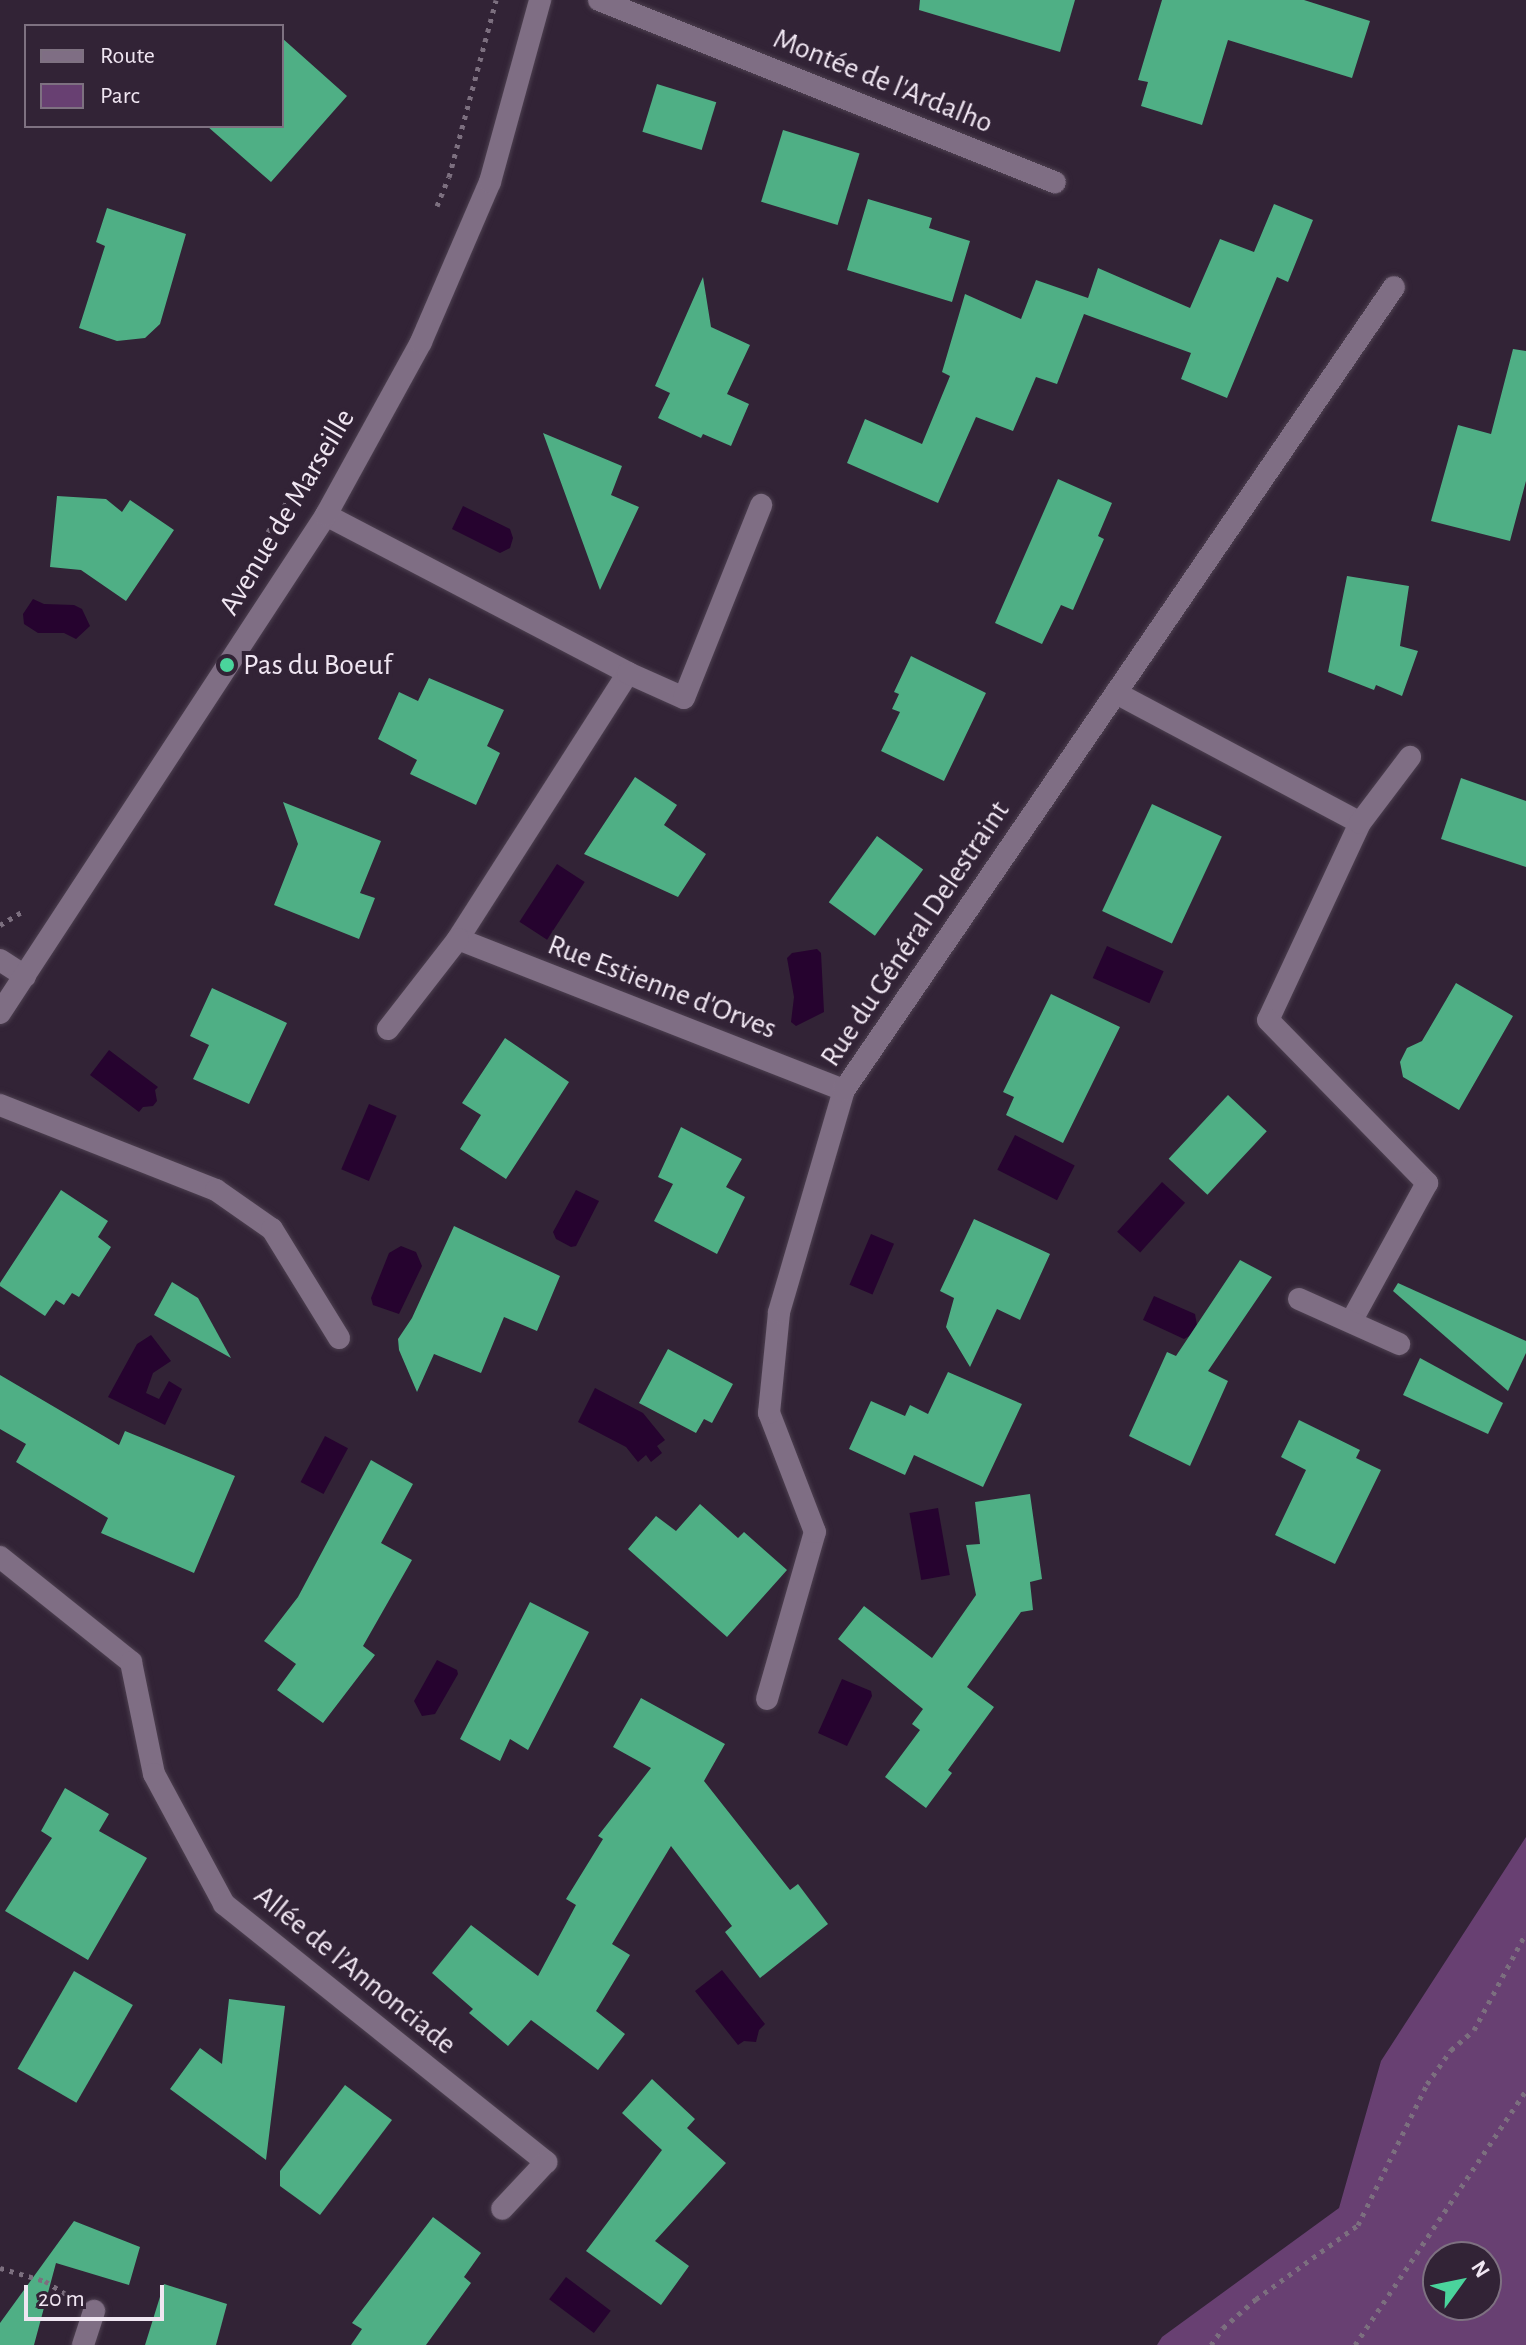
<!DOCTYPE html>
<html>
<head>
<meta charset="utf-8">
<style>
	body { margin:0 }
	#map { position:relative; width:1526px; height:2345px; overflow:hidden; background:#322336; font-family:"Alegreya Sans",sans-serif }
	div>[style] { position:absolute }
	[style*='--x'] { left:calc(var(--x)*1px); top:calc(var(--y)*1px); width:calc(var(--w)*1px); rotate:calc(var(--a)*1deg) }
	.green>* { inset:0; background:#684072 }
	.water>* { inset:0; background:#26032f; transform-origin:0 0 }
	.building>* { inset:0; background:#4faf85; transform-origin:0 0 }
	.path>* { height:5px; margin-top:-2.5px; transform-origin:0; background:repeating-linear-gradient(90deg,#7c6f7f 0 4px,transparent 0 10px) }
	.roads { filter:drop-shadow(0 0 2px #4d4050) drop-shadow(0 0 2px #4d4050) }
	.minor>* { height:22px; margin:-11px; padding:0 11px; transform-origin:11px; border-radius:11px; background:#7f6e84 }
	.tertiary>* { height:22px; margin:-11px; padding:0 11px; transform-origin:11px; border-radius:11px; background:#7f6e84 }
	.dots>* { width:22px; height:22px; translate:-50% -50%; box-sizing:border-box; border:4px solid #322336; border-radius:50% }
	span { translate:-50% -50%; white-space:nowrap; text-align:center; line-height:1.15; -webkit-text-stroke:8px #322336; paint-order:stroke }
	.street-label { font-size:30px; color:#f0e6f2 }
	.poi-label { font-size:30px; color:#f0e6f2 }
	.left { translate:0 -50%; text-align:left }
	.legend { position:absolute; left:24px; top:24px; width:260px; height:104px; box-sizing:border-box; background:#322336; border:2px solid #7e7181; margin:0; padding:10px 14px; list-style:none; font-size:24px; color:#f0e6f2 }
	.legend li { display:flex; align-items:center; gap:16px; height:40px }
	.legend b { width:40px; border:2px solid #7e7181 }
	.north { position:absolute; left:1422px; top:2241px; width:80px; height:80px; box-sizing:border-box; background:#322336; border:2px solid #7e7181; border-radius:50%; rotate:57deg; font-size:22px; font-weight:700; line-height:32px; text-align:center; color:#f0e6f2 }
	.north::after { content:''; display:block; margin:auto; width:28px; height:36px; background:#4ad49c; clip-path:polygon(50% 0,100% 100%,50% 72%,0 100%) }
	.scale { position:absolute; left:24px; top:2285px; width:140px; height:36px; box-sizing:border-box; border:4px solid #f0e6f2; border-top:0; padding-left:10px; font-size:24px; line-height:28px; white-space:nowrap; color:#f0e6f2; -webkit-text-stroke:6px #322336; paint-order:stroke }
</style>
</head>
<body>
<div id="map">
	<div class="green">
		<div style="clip-path:polygon(evenodd,1526px 1837px,1526px 2345px,1157px 2345px,1162px 2337px,1339px 2208px,1381px 2061px,1526px 1837px,1438px 2257px,1486px 2257px,1486px 2305px,1438px 2305px,1438px 2257px)"></div>
	</div>
	<div class="water">
		<div style="clip-path:polygon(463px 506px,510px 529px,513px 538px,510px 548px,500px 553px,452px 529px)"></div>
		<div style="clip-path:polygon(33px 599px,44px 604px,74px 605px,82px 609px,90px 626px,76px 639px,64px 633px,38px 633px,24px 624px,23px 614px)"></div>
		<div style="left:557px;top:864px;width:33px;height:69px;rotate:33deg"></div>
		<div style="left:1107px;top:946px;width:62px;height:35px;rotate:24deg"></div>
		<div style="clip-path:polygon(817px 949px,821px 953px,824px 1012px,796px 1026px,791px 1022px,794px 997px,787px 958px,792px 953px)"></div>
		<div style="clip-path:polygon(109px 1050px,158px 1087px,155px 1090px,157px 1101px,153px 1106px,143px 1107px,139px 1112px,90px 1075px)"></div>
		<div style="left:369px;top:1104px;width:30px;height:71px;rotate:23deg"></div>
		<div style="left:1015px;top:1135px;width:67px;height:39px;rotate:27deg"></div>
		<div style="left:1162px;top:1182px;width:31px;height:67px;rotate:42deg"></div>
		<div style="clip-path:polygon(576px 1190px,599px 1201px,576px 1246px,571px 1247px,556px 1239px,553px 1232px)"></div>
		<div style="left:871px;top:1234px;width:25px;height:55px;rotate:23deg"></div>
		<div style="clip-path:polygon(401px 1246px,416px 1252px,422px 1266px,399px 1314px,373px 1305px,371px 1298px,389px 1253px)"></div>
		<div style="clip-path:polygon(1154px 1296px,1195px 1314px,1198px 1331px,1184px 1339px,1143px 1320px)"></div>
		<div style="clip-path:polygon(151px 1335px,171px 1361px,153px 1373px,146px 1393px,159px 1399px,169px 1381px,182px 1389px,165px 1425px,108px 1397px,137px 1344px)"></div>
		<div style="clip-path:polygon(595px 1388px,643px 1413px,665px 1440px,657px 1446px,662px 1453px,651px 1462px,646px 1455px,638px 1462px,626px 1447px,578px 1422px)"></div>
		<div style="left:325px;top:1436px;width:26px;height:52px;rotate:28deg"></div>
		<div style="left:938px;top:1508px;width:68px;height:29px;rotate:80deg"></div>
		<div style="clip-path:polygon(437px 1660px,457px 1670px,458px 1674px,435px 1714px,422px 1716px,414px 1701px)"></div>
		<div style="clip-path:polygon(842px 1679px,871px 1691px,872px 1696px,847px 1746px,818px 1733px)"></div>
		<div style="clip-path:polygon(722px 1970px,765px 2024px,759px 2030px,756px 2042px,744px 2041px,738px 2045px,695px 1991px)"></div>
		<div style="left:566px;top:2277px;width:56px;height:28px;rotate:37deg"></div>
	</div>
	<div class="building">
		<div style="clip-path:polygon(920px 0,1075px 0,1060px 52px,919px 10px)"></div>
		<div style="clip-path:polygon(1162px 0,1304px 0,1370px 21px,1352px 78px,1228px 40px,1202px 125px,1141px 106px,1148px 82px,1138px 80px)"></div>
		<div style="clip-path:polygon(282px 38px,347px 96px,271px 182px,207px 126px,282px 126px)"></div>
		<div style="left:657px;top:84px;width:62px;height:50px;rotate:17deg"></div>
		<div style="left:783px;top:130px;width:80px;height:75px;rotate:17deg"></div>
		<div style="clip-path:polygon(868px 199px,932px 218px,929px 228px,970px 241px,952px 302px,847px 270px)"></div>
		<div style="clip-path:polygon(1274px 204px,1313px 220px,1288px 282px,1277px 277px,1227px 398px,1181px 379px,1191px 353px,1084px 314px,1057px 384px,1036px 377px,1013px 431px,976px 417px,938px 503px,847px 463px,865px 419px,922px 444px,950px 376px,942px 372px,965px 294px,1021px 319px,1036px 280px,1088px 298px,1098px 268px,1190px 308px,1220px 239px,1254px 252px)"></div>
		<div style="clip-path:polygon(107px 208px,186px 234px,160px 324px,145px 338px,117px 341px,79px 328px,105px 246px,96px 242px)"></div>
		<div style="clip-path:polygon(703px 277px,711px 327px,750px 345px,727px 394px,749px 404px,731px 446px,703px 434px,701px 438px,658px 418px,670px 393px,655px 386px)"></div>
		<div style="clip-path:polygon(1513px 349px,1526px 351px,1526px 481px,1510px 541px,1431px 521px,1458px 425px,1491px 434px)"></div>
		<div style="clip-path:polygon(543px 433px,622px 466px,611px 495px,639px 507px,600px 590px)"></div>
		<div style="clip-path:polygon(1058px 479px,1112px 503px,1098px 536px,1104px 539px,1073px 610px,1061px 605px,1042px 644px,995px 623px)"></div>
		<div style="clip-path:polygon(57px 496px,106px 499px,122px 512px,130px 500px,174px 530px,126px 601px,81px 570px,50px 567px)"></div>
		<div style="clip-path:polygon(1347px 576px,1409px 586px,1400px 646px,1418px 651px,1402px 696px,1376px 685px,1374px 690px,1328px 672px)"></div>
		<div style="clip-path:polygon(911px 656px,986px 693px,944px 781px,881px 751px,900px 712px,892px 709px,899px 694px,894px 692px)"></div>
		<div style="clip-path:polygon(429px 678px,504px 710px,487px 746px,500px 753px,476px 805px,410px 774px,417px 760px,378px 739px,399px 692px,418px 701px)"></div>
		<div style="clip-path:polygon(635px 777px,677px 805px,664px 825px,706px 854px,678px 897px,584px 854px)"></div>
		<div style="clip-path:polygon(1461px 778px,1526px 801px,1526px 867px,1441px 839px)"></div>
		<div style="clip-path:polygon(283px 802px,381px 841px,360px 893px,375px 898px,359px 939px,274px 905px,298px 844px)"></div>
		<div style="left:1152px;top:804px;width:77px;height:118px;rotate:25deg"></div>
		<div style="left:877px;top:836px;width:57px;height:82px;rotate:36deg"></div>
		<div style="clip-path:polygon(1456px 983px,1513px 1016px,1459px 1110px,1403px 1077px,1400px 1062px,1407px 1048px,1422px 1041px)"></div>
		<div style="clip-path:polygon(212px 988px,287px 1023px,249px 1104px,193px 1079px,209px 1045px,190px 1036px)"></div>
		<div style="clip-path:polygon(1051px 994px,1120px 1027px,1063px 1143px,1006px 1115px,1014px 1097px,1003px 1092px)"></div>
		<div style="clip-path:polygon(505px 1038px,569px 1082px,506px 1179px,460px 1149px,481px 1115px,462px 1103px)"></div>
		<div style="left:1228px;top:1095px;width:53px;height:87px;rotate:43deg"></div>
		<div style="clip-path:polygon(681px 1127px,742px 1159px,726px 1187px,745px 1197px,717px 1254px,654px 1221px,673px 1184px,658px 1177px)"></div>
		<div style="clip-path:polygon(61px 1190px,108px 1221px,98px 1237px,111px 1247px,79px 1297px,72px 1293px,64px 1305px,56px 1300px,45px 1316px,0 1286px,0 1283px)"></div>
		<div style="clip-path:polygon(974px 1219px,1050px 1254px,1020px 1320px,997px 1309px,970px 1367px,946px 1327px,954px 1298px,940px 1291px)"></div>
		<div style="clip-path:polygon(454px 1226px,560px 1276px,537px 1331px,504px 1317px,481px 1373px,434px 1354px,417px 1392px,399px 1350px,398px 1339px,412px 1318px)"></div>
		<div style="clip-path:polygon(1240px 1260px,1272px 1277px,1208px 1371px,1228px 1381px,1190px 1466px,1129px 1436px,1167px 1352px,1176px 1356px)"></div>
		<div style="clip-path:polygon(172px 1282px,198px 1298px,231px 1358px,154px 1315px)"></div>
		<div style="clip-path:polygon(1398px 1283px,1526px 1341px,1526px 1353px,1508px 1391px,1393px 1291px)"></div>
		<div style="clip-path:polygon(668px 1349px,733px 1384px,712px 1423px,704px 1419px,696px 1433px,639px 1403px)"></div>
		<div style="clip-path:polygon(1420px 1358px,1503px 1403px,1488px 1434px,1403px 1395px)"></div>
		<div style="clip-path:polygon(948px 1372px,1022px 1404px,983px 1487px,914px 1455px,905px 1475px,849px 1449px,871px 1401px,905px 1416px,910px 1405px,928px 1414px)"></div>
		<div style="clip-path:polygon(0 1375px,119px 1445px,125px 1431px,235px 1476px,194px 1573px,101px 1533px,108px 1518px,16px 1462px,26px 1444px,0 1429px)"></div>
		<div style="clip-path:polygon(1299px 1420px,1360px 1450px,1356px 1458px,1381px 1470px,1335px 1564px,1275px 1535px,1306px 1470px,1281px 1457px)"></div>
		<div style="clip-path:polygon(371px 1460px,413px 1484px,381px 1543px,412px 1560px,363px 1646px,375px 1655px,323px 1723px,277px 1690px,296px 1664px,264px 1641px,298px 1597px)"></div>
		<div style="clip-path:polygon(1030px 1494px,1042px 1579px,1030px 1582px,1033px 1610px,1021px 1612px,967px 1687px,994px 1707px,948px 1770px,952px 1773px,926px 1808px,885px 1777px,920px 1730px,912px 1724px,923px 1709px,838px 1639px,864px 1606px,932px 1658px,976px 1595px,966px 1545px,980px 1544px,975px 1502px)"></div>
		<div style="clip-path:polygon(700px 1504px,738px 1538px,744px 1532px,787px 1570px,727px 1637px,628px 1549px,656px 1516px,676px 1531px)"></div>
		<div style="clip-path:polygon(530px 1602px,589px 1632px,528px 1750px,510px 1739px,500px 1761px,460px 1739px)"></div>
		<div style="clip-path:polygon(641px 1698px,725px 1744px,704px 1781px,790px 1890px,798px 1884px,828px 1924px,760px 1978px,725px 1932px,732px 1926px,671px 1846px,612px 1944px,630px 1955px,596px 2011px,625px 2034px,598px 2070px,531px 2020px,508px 2046px,469px 2013px,473px 2009px,432px 1973px,471px 1925px,538px 1976px,576px 1905px,566px 1899px,603px 1839px,598px 1836px,651px 1768px,613px 1747px)"></div>
		<div style="clip-path:polygon(65px 1788px,109px 1814px,99px 1831px,147px 1858px,88px 1960px,5px 1911px,52px 1838px,41px 1831px)"></div>
		<div style="left:74px;top:1971px;width:68px;height:113px;rotate:30deg"></div>
		<div style="clip-path:polygon(229px 1999px,285px 2006px,266px 2160px,170px 2089px,200px 2048px,222px 2064px)"></div>
		<div style="clip-path:polygon(652px 2079px,695px 2119px,687px 2128px,726px 2163px,655px 2241px,689px 2266px,661px 2305px,586px 2251px,662px 2150px,622px 2113px)"></div>
		<div style="clip-path:polygon(345px 2085px,392px 2120px,320px 2215px,280px 2186px,280px 2171px)"></div>
		<div style="clip-path:polygon(433px 2217px,481px 2253px,464px 2277px,471px 2283px,426px 2345px,351px 2345px,362px 2329px,352px 2323px)"></div>
		<div style="clip-path:polygon(74px 2221px,140px 2247px,129px 2285px,56px 2263px,34px 2345px,0 2345px,0 2323px)"></div>
		<div style="clip-path:polygon(164px 2284px,227px 2304px,216px 2345px,145px 2345px)"></div>
	</div>
	<div class="path">
		<div style="--x:437;--y:206;--w:31;--a:-68"></div>
		<div style="--x:449;--y:177;--w:183;--a:-75.1"></div>
		<div style="--x:268;--y:532;--w:66;--a:-58"></div>
		<div style="--x:0;--y:925;--w:26;--a:-31"></div>
		<div style="--x:0;--y:2268;--w:47;--a:16.1"></div>
		<div style="--x:45;--y:2281;--w:25;--a:32"></div>
		<div style="--x:1211;--y:2345;--w:21;--a:-55"></div>
		<div style="--x:1223;--y:2328;--w:44;--a:-41.3"></div>
		<div style="--x:1256;--y:2299;--w:126;--a:-36"></div>
		<div style="--x:1358;--y:2225;--w:157;--a:-63.9"></div>
		<div style="--x:1427;--y:2084;--w:42;--a:-54.8"></div>
		<div style="--x:1451;--y:2050;--w:30;--a:-41"></div>
		<div style="--x:1474;--y:2030;--w:110;--a:-61.8"></div>
		<div style="--x:1355;--y:2345;--w:306;--a:-56.1"></div>
	</div>
	<div class="roads">
		<div class="minor">
			<div style="--x:599;--y:0;--w:491;--a:21.8"></div>
			<div style="--x:326;--y:515;--w:341;--a:27.6"></div>
			<div style="--x:628;--y:673;--w:316;--a:122.6"></div>
			<div style="--x:458;--y:939;--w:414;--a:21.4"></div>
			<div style="--x:628;--y:673;--w:61;--a:24.1"></div>
			<div style="--x:684;--y:698;--w:208;--a:-68.2"></div>
			<div style="--x:1116;--y:693;--w:276;--a:28"></div>
			<div style="--x:1360;--y:823;--w:217;--a:115"></div>
			<div style="--x:1268;--y:1020;--w:228;--a:45.7"></div>
			<div style="--x:1427;--y:1183;--w:158;--a:118.7"></div>
			<div style="--x:1360;--y:823;--w:83;--a:-52.9"></div>
			<div style="--x:0;--y:960;--w:30;--a:33"></div>
			<div style="--x:388;--y:1029;--w:114;--a:-52.1"></div>
			<div style="--x:0;--y:1105;--w:232;--a:21.5"></div>
			<div style="--x:216;--y:1190;--w:68;--a:34.9"></div>
			<div style="--x:272;--y:1229;--w:128;--a:58.4"></div>
			<div style="--x:1299;--y:1299;--w:110;--a:24.2"></div>
			<div style="--x:0;--y:1557;--w:168;--a:38.7"></div>
			<div style="--x:131;--y:1662;--w:114;--a:78.4"></div>
			<div style="--x:154;--y:1774;--w:148;--a:61.7"></div>
			<div style="--x:224;--y:1904;--w:413;--a:38.7"></div>
			<div style="--x:546;--y:2162;--w:64;--a:133.1"></div>
			<div style="--x:767;--y:1699;--w:174;--a:-74"></div>
			<div style="--x:815;--y:1532;--w:128;--a:-111.1"></div>
			<div style="--x:769;--y:1413;--w:101;--a:-84.3"></div>
			<div style="--x:779;--y:1312;--w:231;--a:-73.7"></div>
			<div style="--x:844;--y:1090;--w:973;--a:-55.59"></div>
			<div style="--x:83;--y:2345;--w:36;--a:-72"></div>
		</div>
		<div class="tertiary">
			<div style="--x:0;--y:1013;--w:595;--a:-56.79"></div>
			<div style="--x:326;--y:515;--w:197;--a:-61.2"></div>
			<div style="--x:421;--y:342;--w:174;--a:-66.7"></div>
			<div style="--x:490;--y:182;--w:189;--a:-74.6"></div>
		</div>
	</div>
	<div class="dots">
		<div style="left:227px;top:665px;background:#4ad49c"></div>
	</div>
	<div class="street-label">
		<span style="left:883px;top:81px;rotate:22deg">Montée de l'Ardalho</span>
		<span style="left:287px;top:512px;rotate:-59deg">Avenue de Marseille</span>
		<span style="left:915px;top:934px;rotate:-56deg">Rue du Général Delestraint</span>
		<span style="left:662px;top:987px;rotate:21deg">Rue Estienne d'Orves</span>
		<span style="left:355px;top:1970px;rotate:39deg">Allée de l’Annonciade</span>
	</div>
	<div class="poi-label">
		<span class="left" style="left:243px;top:665px">Pas du Boeuf</span>
	</div>
	<ul class="legend">
	<li><b style="height:10px;background:#7f6e84"></b>Route</li>
	<li><b style="height:22px;background:#684072"></b>Parc</li>
	</ul>
	<div class="north">N</div>
	<div class="scale">20 m</div>
</div>
</body>
</html>
